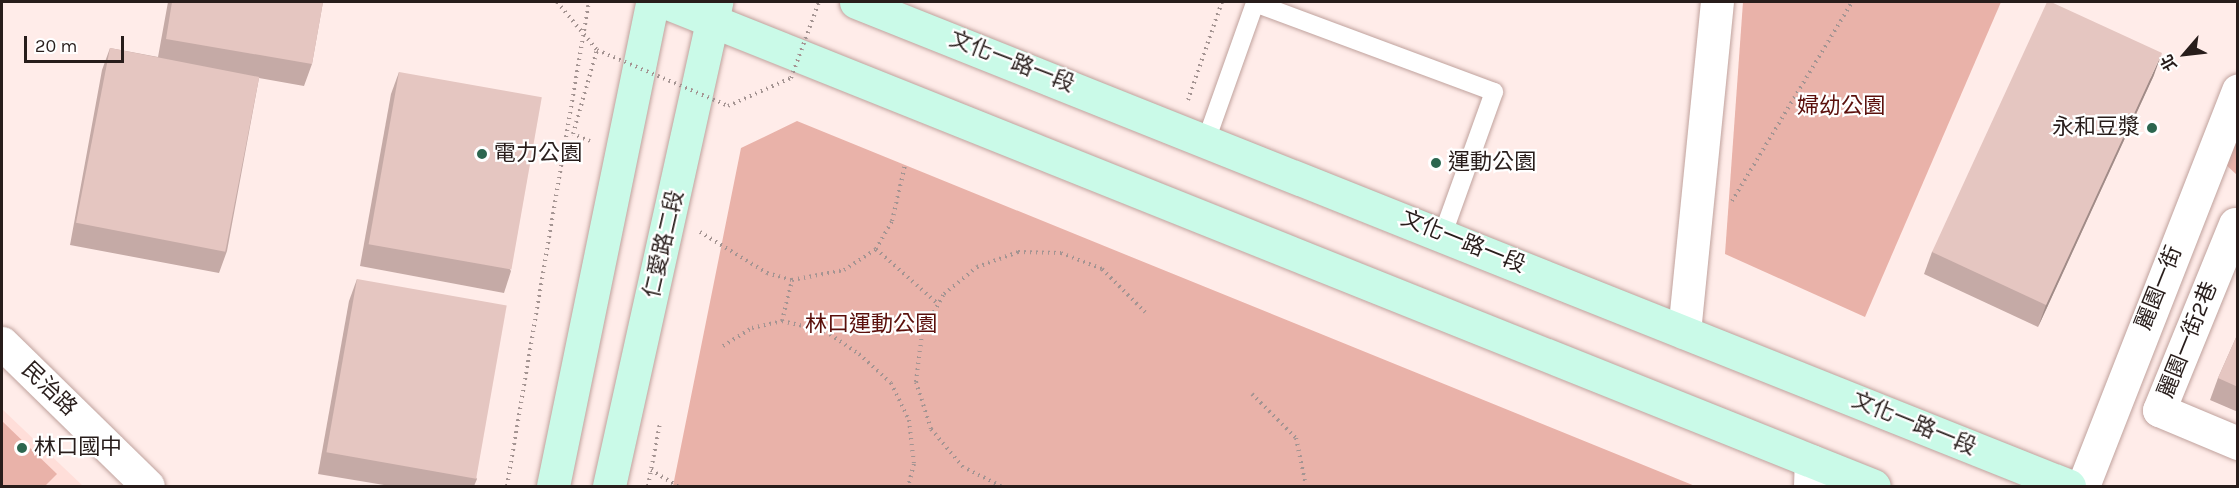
<!DOCTYPE html>
<html>
<head>
<meta charset="utf-8">
<style>
	body { margin:0 }
	#map { position:relative; width:2239px; height:488px; overflow:hidden; background:#ffece9; font-family:Karla,"Noto Sans TC",sans-serif }
	div>[style] { position:absolute }
	[style*='--x'] { left:calc(var(--x)*1px); top:calc(var(--y)*1px); width:calc(var(--w)*1px); rotate:calc(var(--a)*1deg) }
	.built>* { inset:0; background:#ffded9 }
	.green>* { inset:0; background:#e9b2a9 }
	.path>* { height:4px; margin-top:-2px; transform-origin:0; background:repeating-linear-gradient(90deg,#a49492 0 1.5px,transparent 0 6px) }
	.roads { filter:drop-shadow(0 0 2px #c0a29d) drop-shadow(0 0 2px #c0a29d) }
	.service>* { height:18px; margin:-9px; padding:0 9px; transform-origin:9px; border-radius:9px; background:#fff }
	.minor>* { height:33px; margin:-16.5px; padding:0 16.5px; transform-origin:16.5px; border-radius:16.5px; background:#fff }
	.secondary>* { height:33px; margin:-16.5px; padding:0 16.5px; transform-origin:16.5px; border-radius:16.5px; background:#cafae8 }
	.path-bridge>* { height:4px; margin-top:-2px; transform-origin:0; background:repeating-linear-gradient(90deg,#a49492 0 1.5px,transparent 0 6px) }
	.wall>* { inset:0; background:#c5aaa6 }
	.shaded-wall>* { inset:0; background:#a08b87 }
	.building>* { inset:0; background:#e5c6c1; transform-origin:0 0 }
	.dots>* { width:16px; height:16px; translate:-50% -50%; box-sizing:border-box; border:3px solid #fff; border-radius:50% }
	span { translate:-50% -50%; white-space:nowrap; text-align:center; line-height:1.15; -webkit-text-stroke:4.5px #fff; paint-order:stroke }
	.street-label { font-size:22px; color:#281d1b }
	.park-label { font-size:22px; color:#5b100c }
	.poi-label { font-size:22px; color:#281d1b }
	.right { translate:-100% -50%; text-align:right }
	.left { translate:0 -50%; text-align:left }
	.frame { position:absolute; inset:0; border:3px solid #281d1b; pointer-events:none }
	.north { position:absolute; left:2155px; top:24px; width:60px; height:60px; -webkit-text-stroke:4px #fff; paint-order:stroke; rotate:242deg; font-size:16px; font-weight:700; line-height:24px; text-align:center; color:#281d1b }
	.north::after { content:''; display:block; margin:auto; width:21px; height:27px; background:#281d1b; clip-path:polygon(50% 0,100% 100%,50% 72%,0 100%) }
	.scale { position:absolute; left:24px; top:36px; width:100px; height:27px; box-sizing:border-box; border:3px solid #281d1b; border-top:0; padding-left:8px; font-size:18px; line-height:21px; white-space:nowrap; color:#281d1b; -webkit-text-stroke:4px #fff; paint-order:stroke }
</style>
</head>
<body>
<div id="map">
	<div class="built">
		<div style="clip-path:polygon(2px 409px,83px 486px,2px 486px)"></div>
	</div>
	<div class="green">
		<div style="clip-path:polygon(1743px 2px,2001px 2px,1865px 317px,1725px 254px)"></div>
		<div style="clip-path:polygon(797px 121px,905px 165px,1695px 486px,673px 486px,741px 148px)"></div>
		<div style="clip-path:polygon(2237px 134px,2237px 175px,2223px 162px)"></div>
		<div style="clip-path:polygon(2px 421px,57px 474px,45px 486px,2px 486px)"></div>
	</div>
	<div class="path">
		<div style="--x:1188;--y:100;--w:104;--a:-70.9"></div>
		<div style="--x:590;--y:141;--w:18;--a:-158"></div>
		<div style="--x:573;--y:134;--w:87;--a:-74.1"></div>
		<div style="--x:1732;--y:201;--w:232;--a:-58.9"></div>
		<div style="--x:700;--y:232;--w:79;--a:31.5"></div>
		<div style="--x:767;--y:273;--w:26;--a:16"></div>
		<div style="--x:792;--y:280;--w:53;--a:-10.9"></div>
		<div style="--x:844;--y:270;--w:38;--a:-33"></div>
		<div style="--x:876;--y:249;--w:32;--a:-60"></div>
		<div style="--x:892;--y:221;--w:57;--a:-76.9"></div>
		<div style="--x:876;--y:249;--w:83;--a:41.6"></div>
		<div style="--x:782;--y:321;--w:42;--a:-76.3"></div>
		<div style="--x:723;--y:346;--w:34;--a:-32"></div>
		<div style="--x:752;--y:328;--w:31;--a:-13"></div>
		<div style="--x:782;--y:321;--w:44;--a:13.1"></div>
		<div style="--x:825;--y:331;--w:41;--a:34.1"></div>
		<div style="--x:859;--y:354;--w:43;--a:42.2"></div>
		<div style="--x:891;--y:383;--w:41;--a:64.1"></div>
		<div style="--x:909;--y:420;--w:44;--a:83.5"></div>
		<div style="--x:914;--y:464;--w:23;--a:105"></div>
		<div style="--x:1252;--y:394;--w:62;--a:45"></div>
		<div style="--x:1296;--y:438;--w:49;--a:78.2"></div>
		<div style="--x:651;--y:470;--w:31;--a:31"></div>
		<div style="--x:507;--y:486;--w:491;--a:-80.4"></div>
		<div style="--x:648;--y:486;--w:64;--a:-79.2"></div>
		<div style="--x:1001;--y:486;--w:42;--a:-153.4"></div>
		<div style="--x:963;--y:467;--w:50;--a:-130.1"></div>
		<div style="--x:931;--y:429;--w:49;--a:-107.7"></div>
		<div style="--x:916;--y:382;--w:49;--a:-83"></div>
		<div style="--x:922;--y:333;--w:45;--a:-60.6"></div>
		<div style="--x:944;--y:294;--w:43;--a:-39.3"></div>
		<div style="--x:977;--y:267;--w:44;--a:-20.1"></div>
		<div style="--x:1018;--y:252;--w:43;--a:1.3"></div>
		<div style="--x:1061;--y:253;--w:44;--a:21.3"></div>
		<div style="--x:1102;--y:269;--w:61;--a:45"></div>
	</div>
	<div class="roads">
		<div class="service">
			<div style="--x:1207;--y:138;--w:143;--a:-70.4"></div>
			<div style="--x:1255;--y:3;--w:255;--a:20.4"></div>
			<div style="--x:1494;--y:92;--w:151;--a:109.8"></div>
		</div>
		<div class="minor">
			<div style="--x:2235;--y:224;--w:201;--a:112.2"></div>
			<div style="--x:2159;--y:410;--w:86;--a:22.7"></div>
			<div style="--x:1684;--y:332;--w:332;--a:-84.3"></div>
			<div style="--x:2;--y:343;--w:204;--a:44.4"></div>
			<div style="--x:1810;--y:486;--w:25;--a:-88"></div>
			<div style="--x:2083;--y:486;--w:425;--a:-68.6"></div>
		</div>
		<div class="secondary">
			<div style="--x:665;--y:2;--w:1302;--a:21.82"></div>
			<div style="--x:856;--y:2;--w:1306;--a:21.75"></div>
			<div style="--x:553;--y:486;--w:494;--a:-78.4"></div>
			<div style="--x:609;--y:486;--w:496;--a:-77.5"></div>
		</div>
	</div>
	<div class="path-bridge">
		<div style="--x:557;--y:2;--w:62;--a:50.2"></div>
		<div style="--x:597;--y:50;--w:142;--a:23.1"></div>
		<div style="--x:728;--y:106;--w:69;--a:-24"></div>
		<div style="--x:791;--y:78;--w:81;--a:-69.8"></div>
	</div>
	<div class="wall">
		<div style="clip-path:polygon(168px 2px,323px 2px,312px 64px,304px 86px,259px 78px,227px 251px,219px 273px,70px 245px,102px 70px,110px 48px,158px 57px)"></div>
		<div style="clip-path:polygon(399px 72px,511px 271px,504px 293px,360px 266px,391px 94px)"></div>
		<div style="clip-path:polygon(2154px 75px,2038px 327px,1924px 274px,1932px 252px)"></div>
		<div style="clip-path:polygon(357px 279px,477px 479px,474px 486px,390px 486px,318px 474px,349px 301px)"></div>
		<div style="clip-path:polygon(2238px 333px,2238px 412px,2210px 400px,2218px 378px)"></div>
	</div>
	<div class="shaded-wall">
		<div style="clip-path:polygon(2162px 53px,2154px 75px,2038px 327px,2046px 305px)"></div>
	</div>
	<div class="building">
		<div style="clip-path:polygon(172px 2px,323px 2px,312px 64px,166px 39px)"></div>
		<div style="clip-path:polygon(2047px 2px,2051px 2px,2162px 53px,2046px 305px,1932px 252px)"></div>
		<div style="left:110px;top:48px;width:152px;height:178px;rotate:11deg"></div>
		<div style="left:399px;top:72px;width:145px;height:175px;rotate:10deg"></div>
		<div style="left:357px;top:279px;width:152px;height:176px;rotate:10deg"></div>
		<div style="clip-path:polygon(2238px 333px,2238px 387px,2218px 378px)"></div>
	</div>
	<div class="dots">
		<div style="left:2152px;top:128px;background:#2c664f"></div>
		<div style="left:482px;top:154px;background:#2c664f"></div>
		<div style="left:1436px;top:163px;background:#2c664f"></div>
		<div style="left:22px;top:448px;background:#2c664f"></div>
	</div>
	<div class="street-label">
		<span style="left:1012px;top:62px;rotate:21deg">文化一路一段</span>
		<span style="left:1463px;top:242px;rotate:22deg">文化一路一段</span>
		<span style="left:664px;top:244px;rotate:-77deg">仁愛路二段</span>
		<span style="left:2159px;top:288px;rotate:-68deg">麗園一街</span>
		<span style="left:2188px;top:340px;rotate:-68deg">麗園一街2巷</span>
		<span style="left:49px;top:389px;rotate:44deg">民治路</span>
		<span style="left:1914px;top:424px;rotate:22deg">文化一路一段</span>
	</div>
	<div class="park-label">
		<span style="left:1841px;top:107px">婦幼公園</span>
		<span style="left:871px;top:325px">林口運動公園</span>
	</div>
	<div class="poi-label">
		<span class="right" style="left:2140px;top:128px">永和豆漿</span>
		<span class="left" style="left:494px;top:154px">電力公園</span>
		<span class="left" style="left:1448px;top:163px">運動公園</span>
		<span class="left" style="left:34px;top:448px">林口國中</span>
	</div>
	<div class="frame"></div>
	<div class="north">北</div>
	<div class="scale">20 m</div>
</div>
</body>
</html>
